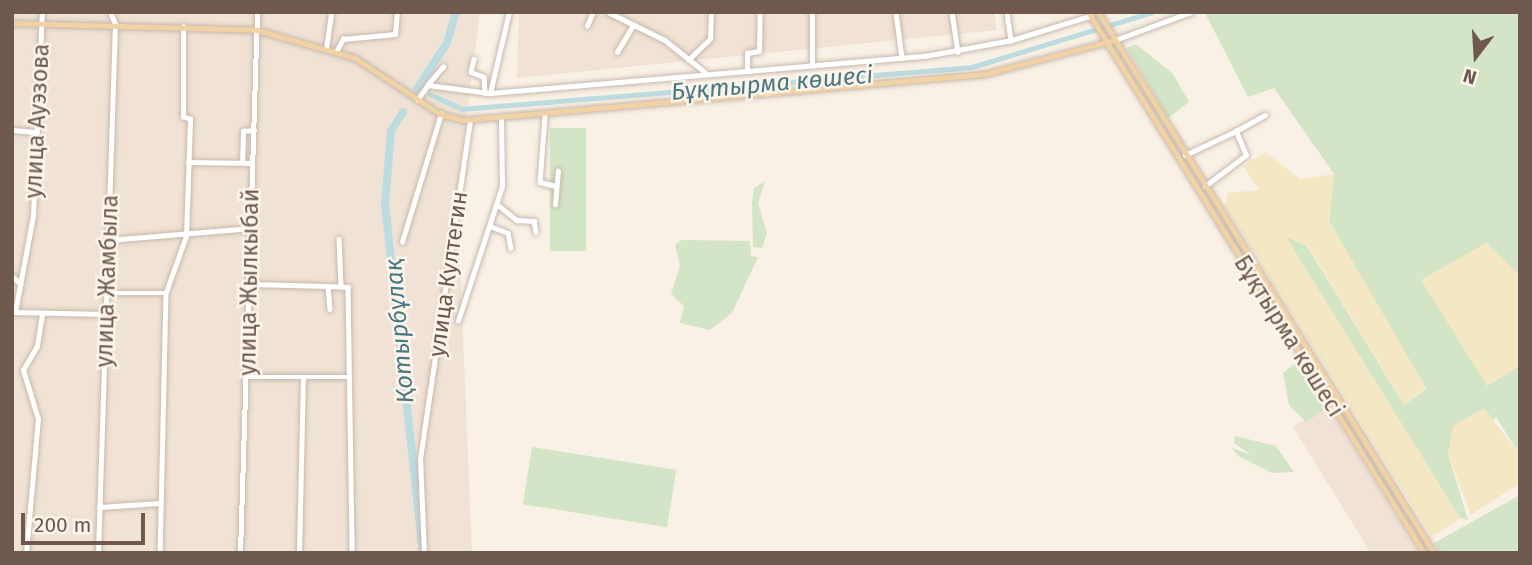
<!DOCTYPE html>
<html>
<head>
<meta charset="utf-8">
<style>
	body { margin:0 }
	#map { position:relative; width:1532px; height:565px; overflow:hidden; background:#f9f1e5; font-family:"Fira Sans",sans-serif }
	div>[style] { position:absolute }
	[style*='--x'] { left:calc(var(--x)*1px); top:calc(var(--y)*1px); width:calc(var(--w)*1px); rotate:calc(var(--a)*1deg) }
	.residential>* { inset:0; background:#f0e3d5 }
	.green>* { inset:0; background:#d3e5c6; transform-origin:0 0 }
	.sand>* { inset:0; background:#f4e8c4 }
	.canal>* { height:4.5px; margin:-2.25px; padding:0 2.25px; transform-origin:2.25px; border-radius:2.25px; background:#bcdce0 }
	.river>* { height:8px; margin:-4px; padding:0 4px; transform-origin:4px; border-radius:4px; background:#bcdce0 }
	.roads { filter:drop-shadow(0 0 2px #c9b9ad) drop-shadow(0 0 2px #c9b9ad) }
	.minor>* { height:4.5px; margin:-2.25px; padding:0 2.25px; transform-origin:2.25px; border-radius:2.25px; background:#fff }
	.major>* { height:5px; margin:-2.5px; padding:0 2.5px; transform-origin:2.5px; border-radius:2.5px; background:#f0d2a5 }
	span { translate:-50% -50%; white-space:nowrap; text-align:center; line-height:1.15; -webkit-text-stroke:5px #fcf5eb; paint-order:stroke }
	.street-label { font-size:23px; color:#6f594e }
	.water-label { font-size:24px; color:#4b7880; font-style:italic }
	.frame { position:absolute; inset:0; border:14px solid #6f594e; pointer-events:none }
	.north { position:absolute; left:1441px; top:21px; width:70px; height:70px; -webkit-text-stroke:5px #fcf5eb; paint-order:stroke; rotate:197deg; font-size:19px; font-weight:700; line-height:28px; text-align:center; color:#6f594e }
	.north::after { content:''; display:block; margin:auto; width:24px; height:32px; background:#6f594e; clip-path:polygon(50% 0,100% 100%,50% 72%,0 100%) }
	.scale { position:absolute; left:21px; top:513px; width:124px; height:32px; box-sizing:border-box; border:4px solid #6f594e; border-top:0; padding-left:9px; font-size:21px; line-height:24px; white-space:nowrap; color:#6f594e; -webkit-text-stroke:5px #fcf5eb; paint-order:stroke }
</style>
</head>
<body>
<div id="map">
	<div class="residential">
		<div style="clip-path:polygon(12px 12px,480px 12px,457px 192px,472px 553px,12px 553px)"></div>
		<div style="clip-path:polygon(519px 12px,994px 12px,997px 30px,517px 78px)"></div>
		<div style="clip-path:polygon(1328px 407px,1418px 553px,1371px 553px,1293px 427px)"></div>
	</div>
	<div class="green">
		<div style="clip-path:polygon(1520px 12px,1520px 275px,1485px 243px,1487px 386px,1520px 365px,1520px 455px,1496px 417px,1448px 454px,1468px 520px,1460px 518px,1285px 236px,1307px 246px,1404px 405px,1426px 389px,1329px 221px,1334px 174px,1274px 88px,1248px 97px,1205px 13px)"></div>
		<div style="clip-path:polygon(1136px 44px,1173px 74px,1189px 102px,1168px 118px,1127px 48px)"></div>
		<div style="left:550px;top:128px;width:36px;height:123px"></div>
		<div style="clip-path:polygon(765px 181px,758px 203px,767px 233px,762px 248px,753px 247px,752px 202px,754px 188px)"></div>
		<div style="clip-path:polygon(1224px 225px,1226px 225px,1406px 516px,1403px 515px)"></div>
		<div style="clip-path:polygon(682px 240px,750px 241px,751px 256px,758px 257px,732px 313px,710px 330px,680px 323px,684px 306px,671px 294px,680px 266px,675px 244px)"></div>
		<div style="clip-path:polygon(1299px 360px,1330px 407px,1306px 422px,1289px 405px,1283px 373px)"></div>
		<div style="clip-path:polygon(1235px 436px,1276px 446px,1294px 472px,1272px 473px,1238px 456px,1232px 448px,1251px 455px,1234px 443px)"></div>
		<div style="left:532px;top:447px;width:146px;height:58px;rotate:9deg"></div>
		<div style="clip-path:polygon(1520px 495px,1520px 553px,1440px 553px,1434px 543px)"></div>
	</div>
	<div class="sand">
		<div style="clip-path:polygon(1265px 152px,1300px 179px,1334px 174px,1329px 221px,1426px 388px,1404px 405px,1308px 246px,1286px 237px,1460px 518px,1432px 537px,1225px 206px,1228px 193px,1259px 190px,1243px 166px)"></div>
		<div style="clip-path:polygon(1486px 243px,1520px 275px,1520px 365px,1487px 386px,1421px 280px)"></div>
		<div style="clip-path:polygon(1484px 408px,1520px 455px,1520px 483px,1471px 515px,1448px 454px,1453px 426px)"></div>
	</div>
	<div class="canal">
		<div style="--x:430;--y:94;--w:35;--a:25"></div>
		<div style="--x:462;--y:109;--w:512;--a:-4.71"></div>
		<div style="--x:972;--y:67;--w:189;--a:-16.9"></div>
	</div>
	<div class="river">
		<div style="--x:417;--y:89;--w:55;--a:-56.9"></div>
		<div style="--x:447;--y:43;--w:32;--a:-74"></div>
		<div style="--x:403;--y:112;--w:22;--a:122"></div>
		<div style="--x:391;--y:131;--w:73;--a:94.7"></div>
		<div style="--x:385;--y:204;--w:351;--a:83.8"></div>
	</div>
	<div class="roads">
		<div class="minor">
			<div style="--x:608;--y:12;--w:64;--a:26.2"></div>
			<div style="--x:665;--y:40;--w:51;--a:38.7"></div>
			<div style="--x:896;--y:12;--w:46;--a:82.6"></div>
			<div style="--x:952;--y:12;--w:40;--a:81.5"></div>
			<div style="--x:1007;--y:12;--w:29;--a:82"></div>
			<div style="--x:587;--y:26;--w:15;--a:-67"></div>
			<div style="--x:1115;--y:40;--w:81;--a:-20.2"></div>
			<div style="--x:326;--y:49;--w:37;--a:-82"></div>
			<div style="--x:336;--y:52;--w:15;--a:-62"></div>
			<div style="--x:343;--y:39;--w:52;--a:-5.5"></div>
			<div style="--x:395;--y:34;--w:22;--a:-85"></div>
			<div style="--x:617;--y:52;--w:31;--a:-59"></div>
			<div style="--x:474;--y:59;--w:13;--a:103"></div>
			<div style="--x:471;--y:72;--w:14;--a:21"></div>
			<div style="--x:484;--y:77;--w:16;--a:86"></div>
			<div style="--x:688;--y:60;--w:30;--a:-44"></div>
			<div style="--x:710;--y:39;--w:27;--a:-88"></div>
			<div style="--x:812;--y:65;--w:53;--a:-90"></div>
			<div style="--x:747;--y:69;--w:16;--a:-90"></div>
			<div style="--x:747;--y:53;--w:12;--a:-9"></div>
			<div style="--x:759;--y:51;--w:39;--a:-89"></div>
			<div style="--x:428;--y:84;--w:23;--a:-49"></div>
			<div style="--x:490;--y:93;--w:83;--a:-76.8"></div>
			<div style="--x:417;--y:100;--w:19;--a:-54"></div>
			<div style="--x:428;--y:85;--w:63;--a:7.4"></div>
			<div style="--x:490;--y:93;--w:437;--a:-4.9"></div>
			<div style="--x:925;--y:56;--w:88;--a:-10.4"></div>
			<div style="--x:1012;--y:40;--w:82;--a:-17.1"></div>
			<div style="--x:545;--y:116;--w:66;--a:94.3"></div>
			<div style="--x:540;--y:182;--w:16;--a:14"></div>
			<div style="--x:12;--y:130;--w:23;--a:5"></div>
			<div style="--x:1185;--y:155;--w:56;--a:-25.2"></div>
			<div style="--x:188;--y:162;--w:64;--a:0.9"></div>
			<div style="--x:242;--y:163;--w:32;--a:-88"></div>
			<div style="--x:243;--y:131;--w:11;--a:-5"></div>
			<div style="--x:1205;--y:186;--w:51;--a:-37.1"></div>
			<div style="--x:1246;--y:155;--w:26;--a:-113"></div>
			<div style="--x:1236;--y:131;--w:33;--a:-29"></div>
			<div style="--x:497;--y:204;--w:26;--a:39"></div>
			<div style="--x:517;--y:220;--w:17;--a:3"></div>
			<div style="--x:534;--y:221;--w:11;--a:80"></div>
			<div style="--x:555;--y:205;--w:34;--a:-85"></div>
			<div style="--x:490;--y:226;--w:19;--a:21"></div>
			<div style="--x:508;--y:233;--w:15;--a:79"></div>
			<div style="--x:339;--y:239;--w:46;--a:87.5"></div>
			<div style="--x:108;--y:240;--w:144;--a:-4.8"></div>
			<div style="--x:402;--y:242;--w:134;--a:-73.1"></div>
			<div style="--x:12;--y:276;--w:12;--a:42"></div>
			<div style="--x:251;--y:284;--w:77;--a:1.5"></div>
			<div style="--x:328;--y:286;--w:23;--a:85"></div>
			<div style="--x:328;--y:286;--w:20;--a:3"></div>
			<div style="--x:348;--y:287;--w:266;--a:89.1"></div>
			<div style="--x:166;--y:292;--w:59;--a:-70.3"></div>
			<div style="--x:186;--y:236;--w:117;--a:-88"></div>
			<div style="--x:190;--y:119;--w:7;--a:-164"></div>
			<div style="--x:183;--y:117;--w:90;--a:-90"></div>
			<div style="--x:107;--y:293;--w:59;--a:0"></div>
			<div style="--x:166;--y:293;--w:260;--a:91.3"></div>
			<div style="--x:13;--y:312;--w:93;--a:1.2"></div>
			<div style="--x:15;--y:312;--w:98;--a:-79.4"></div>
			<div style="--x:33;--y:216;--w:204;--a:-87.5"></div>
			<div style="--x:458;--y:321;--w:142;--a:-71.9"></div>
			<div style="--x:502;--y:186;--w:66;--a:-90.9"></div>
			<div style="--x:247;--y:377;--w:103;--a:0"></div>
			<div style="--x:99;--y:507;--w:61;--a:-3.8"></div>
			<div style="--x:26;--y:553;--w:135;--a:-84.9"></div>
			<div style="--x:38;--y:419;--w:51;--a:-107"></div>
			<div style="--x:23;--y:370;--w:28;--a:-60"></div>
			<div style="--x:37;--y:346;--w:30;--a:-81"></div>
			<div style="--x:98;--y:553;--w:529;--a:-88.16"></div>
			<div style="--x:115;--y:24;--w:13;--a:-113"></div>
			<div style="--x:240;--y:553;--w:541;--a:-88.2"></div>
			<div style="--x:299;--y:553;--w:175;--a:-88.7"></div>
			<div style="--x:424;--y:553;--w:94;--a:-92.4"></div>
			<div style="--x:420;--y:459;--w:342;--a:-81.6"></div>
		</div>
		<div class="major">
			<div style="--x:1088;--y:12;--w:637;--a:58.16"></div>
			<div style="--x:1098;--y:12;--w:637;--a:58.16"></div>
			<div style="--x:12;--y:23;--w:245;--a:1.6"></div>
			<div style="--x:257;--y:30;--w:102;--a:15.9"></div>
			<div style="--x:355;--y:58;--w:102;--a:33.4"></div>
			<div style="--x:440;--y:114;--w:23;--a:15"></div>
			<div style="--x:462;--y:120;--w:525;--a:-5.03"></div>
			<div style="--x:985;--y:74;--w:134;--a:-14.7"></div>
		</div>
	</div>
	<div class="street-label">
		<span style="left:37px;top:121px;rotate:-87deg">улица Ауэзова</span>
		<span style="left:448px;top:274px;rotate:-82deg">улица Култегин</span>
		<span style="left:107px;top:281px;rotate:-88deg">улица Жамбыла</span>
		<span style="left:249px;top:282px;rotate:-89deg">улица Жылкыбай</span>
		<span style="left:1289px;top:336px;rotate:58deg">Бұқтырма көшесі</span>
	</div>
	<div class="water-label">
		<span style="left:772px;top:84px;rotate:-5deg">Бұқтырма көшесі</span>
		<span style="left:400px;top:331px;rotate:-95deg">Қотырбұлақ</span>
	</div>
	<div class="frame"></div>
	<div class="north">N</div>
	<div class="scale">200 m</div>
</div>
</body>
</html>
